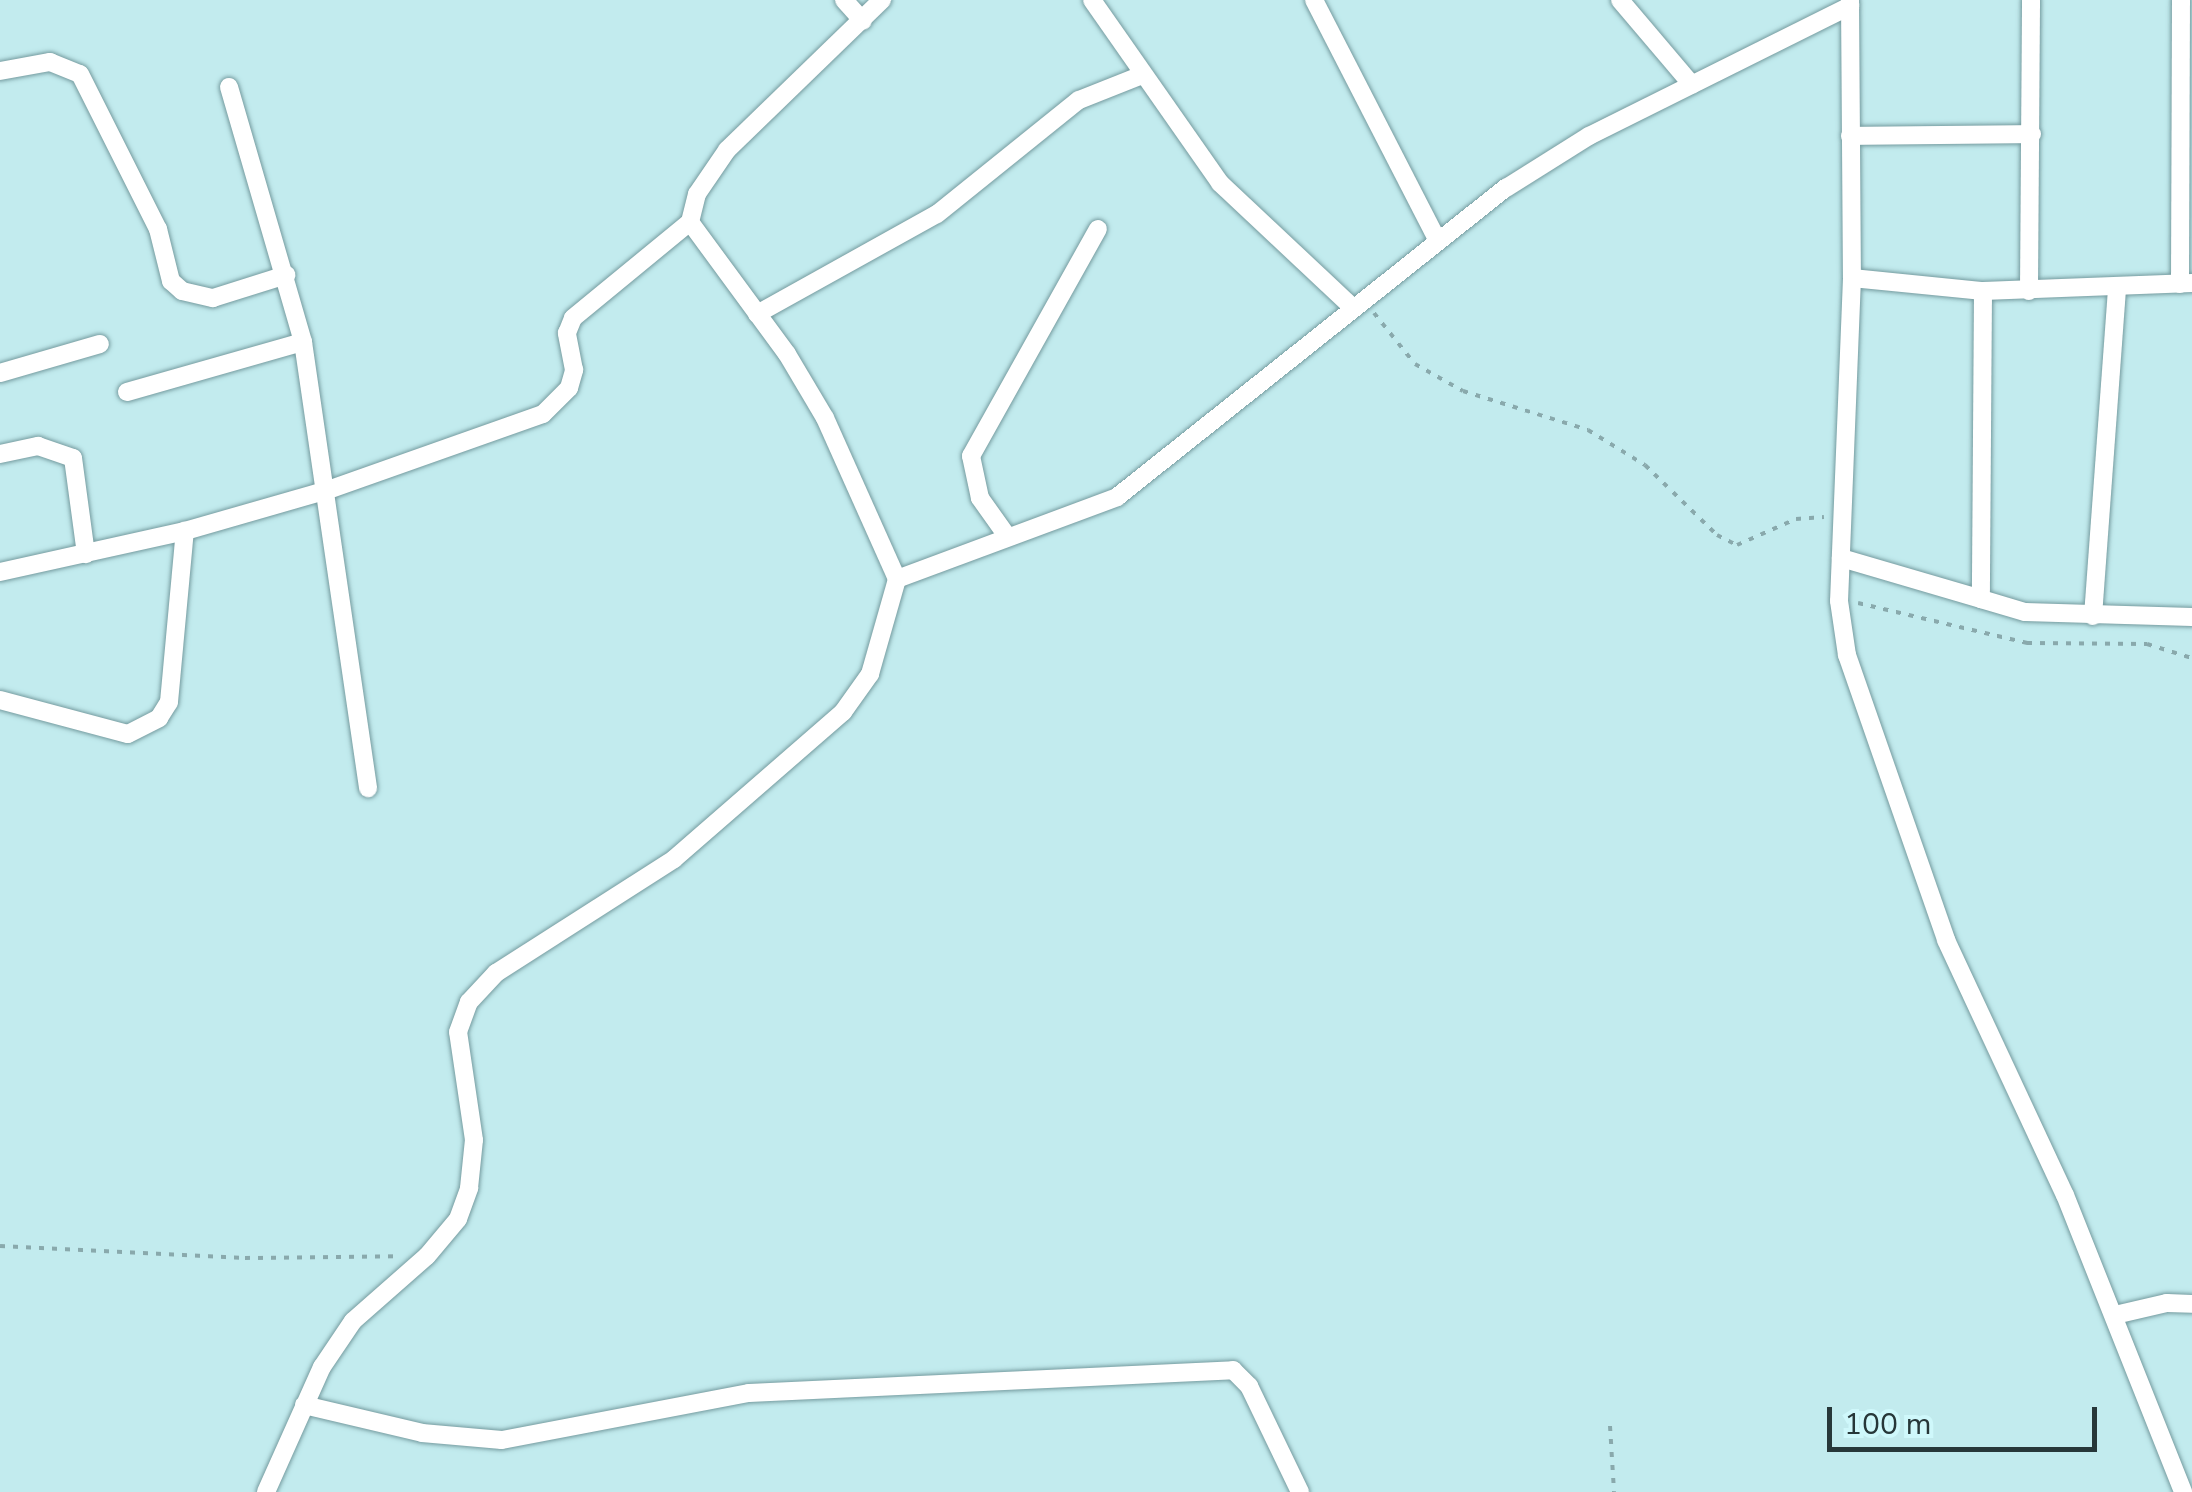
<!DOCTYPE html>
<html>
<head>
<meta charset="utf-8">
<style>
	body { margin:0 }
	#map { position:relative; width:2192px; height:1492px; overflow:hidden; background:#c2ebee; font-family:"Nunito Sans",sans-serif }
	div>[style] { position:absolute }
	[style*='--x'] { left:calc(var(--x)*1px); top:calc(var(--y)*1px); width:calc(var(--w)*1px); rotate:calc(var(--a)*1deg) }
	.path>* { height:4px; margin-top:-2px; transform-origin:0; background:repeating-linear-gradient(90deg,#89a9ac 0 5px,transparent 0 13px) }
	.roads { filter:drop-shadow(0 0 2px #759b9f) drop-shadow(0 0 2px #759b9f) }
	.minor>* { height:18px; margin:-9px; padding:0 9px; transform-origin:9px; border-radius:9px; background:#fff }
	span { translate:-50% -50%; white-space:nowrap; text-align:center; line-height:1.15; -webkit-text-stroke:9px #cff8fb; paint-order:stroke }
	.scale { position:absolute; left:1827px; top:1407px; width:270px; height:45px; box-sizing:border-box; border:5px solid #273739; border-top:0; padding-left:12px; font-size:30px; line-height:35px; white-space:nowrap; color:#273739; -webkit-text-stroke:8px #cff8fb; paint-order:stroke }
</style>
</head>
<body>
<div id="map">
	<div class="path">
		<div style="--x:1374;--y:313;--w:65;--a:51.2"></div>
		<div style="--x:1415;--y:364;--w:55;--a:29.4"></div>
		<div style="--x:1463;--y:391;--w:131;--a:17.3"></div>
		<div style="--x:1588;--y:430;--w:67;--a:31.6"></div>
		<div style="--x:1645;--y:465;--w:100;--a:44.2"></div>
		<div style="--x:1717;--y:535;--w:22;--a:27"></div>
		<div style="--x:1737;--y:545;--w:64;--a:-23.8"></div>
		<div style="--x:1796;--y:519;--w:28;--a:-4"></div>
		<div style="--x:1858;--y:603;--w:174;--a:13.3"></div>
		<div style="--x:2027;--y:643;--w:120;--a:0.5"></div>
		<div style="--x:2147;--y:644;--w:47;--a:17.3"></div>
		<div style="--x:0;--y:1246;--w:245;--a:2.8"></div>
		<div style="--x:245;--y:1258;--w:153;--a:-0.7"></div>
		<div style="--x:1610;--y:1426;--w:66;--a:86.5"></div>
	</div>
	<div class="roads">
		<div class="minor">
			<div style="--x:844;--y:0;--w:28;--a:48"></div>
			<div style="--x:1092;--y:0;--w:223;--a:55"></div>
			<div style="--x:1220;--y:183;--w:180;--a:43.2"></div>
			<div style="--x:1314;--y:0;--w:269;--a:62.8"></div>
			<div style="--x:1620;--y:0;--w:111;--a:49.7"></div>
			<div style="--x:1850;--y:0;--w:278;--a:89.6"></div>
			<div style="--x:1852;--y:278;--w:323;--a:92.3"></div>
			<div style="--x:1839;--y:601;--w:55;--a:81.6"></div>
			<div style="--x:1847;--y:655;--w:302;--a:70.8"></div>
			<div style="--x:1946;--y:940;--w:281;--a:65"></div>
			<div style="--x:2065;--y:1195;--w:320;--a:68.3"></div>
			<div style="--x:0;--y:71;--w:51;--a:-10.2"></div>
			<div style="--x:50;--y:62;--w:32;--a:22"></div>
			<div style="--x:80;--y:74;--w:174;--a:63.3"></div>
			<div style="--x:158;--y:229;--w:54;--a:76"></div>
			<div style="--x:171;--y:281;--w:15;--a:42"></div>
			<div style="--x:182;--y:291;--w:32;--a:13"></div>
			<div style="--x:213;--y:298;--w:77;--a:-17.5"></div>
			<div style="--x:229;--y:87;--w:266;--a:73.8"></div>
			<div style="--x:303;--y:342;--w:451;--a:81.7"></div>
			<div style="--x:1850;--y:136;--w:182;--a:-0.6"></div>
			<div style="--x:690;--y:222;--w:164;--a:53.7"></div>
			<div style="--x:787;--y:354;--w:74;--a:59.3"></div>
			<div style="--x:825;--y:418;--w:176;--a:65.9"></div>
			<div style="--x:1852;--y:278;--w:132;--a:5.7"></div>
			<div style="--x:1983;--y:291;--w:209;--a:-2.2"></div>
			<div style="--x:2180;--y:284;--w:284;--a:-89.8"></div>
			<div style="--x:1983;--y:291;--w:308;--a:90.4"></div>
			<div style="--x:1981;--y:599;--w:46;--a:16.5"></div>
			<div style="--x:2025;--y:612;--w:167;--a:1.7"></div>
			<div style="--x:2029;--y:291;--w:291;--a:-89.6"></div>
			<div style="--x:757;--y:314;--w:206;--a:-29.1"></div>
			<div style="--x:937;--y:214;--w:182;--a:-38.8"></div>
			<div style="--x:1079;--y:100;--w:68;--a:-21.6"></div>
			<div style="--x:0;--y:373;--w:104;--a:-16.2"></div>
			<div style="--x:127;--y:392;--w:183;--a:-15.9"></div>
			<div style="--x:0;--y:454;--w:39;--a:-12"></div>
			<div style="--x:38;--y:446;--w:37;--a:19"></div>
			<div style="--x:73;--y:458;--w:97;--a:82.3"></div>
			<div style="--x:1007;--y:536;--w:47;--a:-125.4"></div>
			<div style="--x:980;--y:498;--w:43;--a:-102.1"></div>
			<div style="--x:971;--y:456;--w:260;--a:-60.8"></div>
			<div style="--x:1841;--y:558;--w:146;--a:16.3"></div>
			<div style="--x:0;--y:572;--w:189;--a:-12.5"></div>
			<div style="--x:185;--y:531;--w:149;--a:-16"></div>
			<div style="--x:328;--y:490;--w:228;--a:-19.5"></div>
			<div style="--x:543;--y:414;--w:37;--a:-45"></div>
			<div style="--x:569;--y:388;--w:19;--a:-74"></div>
			<div style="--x:574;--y:370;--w:38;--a:-101"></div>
			<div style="--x:567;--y:333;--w:16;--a:-68"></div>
			<div style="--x:573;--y:318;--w:151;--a:-39.4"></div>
			<div style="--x:690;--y:222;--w:29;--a:-76"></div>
			<div style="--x:697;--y:194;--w:53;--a:-55.7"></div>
			<div style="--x:727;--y:150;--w:216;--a:-44.1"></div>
			<div style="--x:2093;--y:616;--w:328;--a:-85.8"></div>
			<div style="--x:0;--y:700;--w:132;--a:14.9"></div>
			<div style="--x:128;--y:734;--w:35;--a:-27"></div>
			<div style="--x:159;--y:718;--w:19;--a:-58"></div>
			<div style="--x:169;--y:702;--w:172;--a:-84.7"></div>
			<div style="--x:2115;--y:1315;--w:53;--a:-13"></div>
			<div style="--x:2167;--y:1303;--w:25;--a:2"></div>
			<div style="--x:304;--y:1405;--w:121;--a:13.3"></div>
			<div style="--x:422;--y:1433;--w:80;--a:5"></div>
			<div style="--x:502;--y:1440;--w:251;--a:-10.8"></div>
			<div style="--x:749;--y:1393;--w:485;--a:-2.7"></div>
			<div style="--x:1233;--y:1370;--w:23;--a:45"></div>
			<div style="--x:1249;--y:1386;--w:118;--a:64.3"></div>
			<div style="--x:266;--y:1492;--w:137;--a:-65.9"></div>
			<div style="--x:322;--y:1367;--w:55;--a:-56"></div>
			<div style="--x:353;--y:1321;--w:98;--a:-41.3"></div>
			<div style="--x:427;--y:1256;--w:48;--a:-50"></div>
			<div style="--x:458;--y:1219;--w:33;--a:-70"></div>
			<div style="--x:469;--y:1188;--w:48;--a:-84.1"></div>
			<div style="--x:474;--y:1140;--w:109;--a:-98.4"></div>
			<div style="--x:458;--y:1032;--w:32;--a:-70"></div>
			<div style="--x:469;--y:1002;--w:40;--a:-47"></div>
			<div style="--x:496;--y:973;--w:211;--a:-32.6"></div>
			<div style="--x:674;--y:859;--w:224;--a:-41"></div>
			<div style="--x:843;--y:712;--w:47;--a:-54.6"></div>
			<div style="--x:870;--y:674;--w:99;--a:-74.1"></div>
			<div style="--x:897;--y:579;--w:235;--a:-20.4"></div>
			<div style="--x:1117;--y:497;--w:497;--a:-38.5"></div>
			<div style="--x:1506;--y:188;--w:98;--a:-32.1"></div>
			<div style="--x:1589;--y:136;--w:292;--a:-26.5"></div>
		</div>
	</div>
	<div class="scale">100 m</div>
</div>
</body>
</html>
